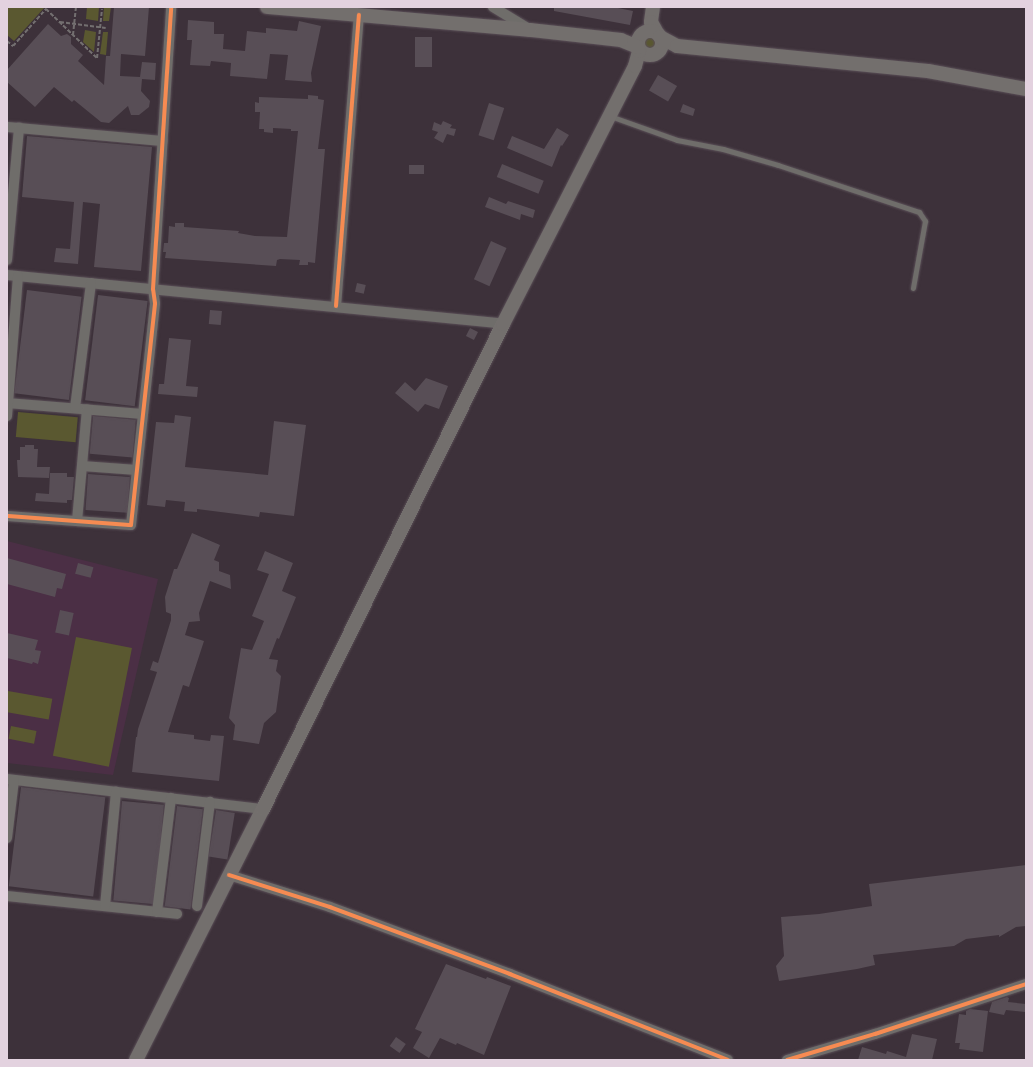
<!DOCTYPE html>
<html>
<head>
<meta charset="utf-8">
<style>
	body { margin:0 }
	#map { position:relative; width:1033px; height:1067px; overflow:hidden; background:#3d313a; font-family:"Roboto Serif",serif }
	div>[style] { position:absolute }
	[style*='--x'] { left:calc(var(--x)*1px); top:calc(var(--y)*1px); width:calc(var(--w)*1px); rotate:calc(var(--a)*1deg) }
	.built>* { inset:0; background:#4b2f45 }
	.green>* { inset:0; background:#5a5830; transform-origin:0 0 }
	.round { border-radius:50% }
	.building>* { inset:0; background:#584e56; transform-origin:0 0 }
	.path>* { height:2px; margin-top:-1px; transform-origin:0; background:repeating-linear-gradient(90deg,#736f70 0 4px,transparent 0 6px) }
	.roads { filter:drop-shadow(0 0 1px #5a4f57) drop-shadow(0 0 1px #5a4f57) }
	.service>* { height:5px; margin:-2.5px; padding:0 2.5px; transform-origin:2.5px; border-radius:2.5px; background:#6f6d6a }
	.minor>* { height:10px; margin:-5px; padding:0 5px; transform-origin:5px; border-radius:5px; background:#6f6d6a }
	.secondary>* { height:14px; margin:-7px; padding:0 7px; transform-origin:7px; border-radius:7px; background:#736f6d }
	.secondary>.ring { margin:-7px; padding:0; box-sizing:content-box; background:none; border:14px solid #736f6d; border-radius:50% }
	.cycleway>* { height:4px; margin:-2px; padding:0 2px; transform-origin:2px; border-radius:2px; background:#f68b52 }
	span { translate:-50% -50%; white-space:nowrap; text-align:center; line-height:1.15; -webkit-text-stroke:3.5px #392134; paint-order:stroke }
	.frame { position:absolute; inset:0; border:8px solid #e3d2df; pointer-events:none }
</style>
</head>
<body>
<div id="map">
	<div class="built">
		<div style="clip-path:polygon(7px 541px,158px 579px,113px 775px,7px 763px)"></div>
	</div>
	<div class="green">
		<div style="clip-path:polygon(7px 7px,45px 7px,14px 41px,7px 35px)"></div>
		<div style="clip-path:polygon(87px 7px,99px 7px,98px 21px,86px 19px)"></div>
		<div style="clip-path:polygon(104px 7px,111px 7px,109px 21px,103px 21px)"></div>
		<div style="clip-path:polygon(85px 30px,96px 32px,94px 52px,83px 42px)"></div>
		<div style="clip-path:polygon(103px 32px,108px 32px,106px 55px,100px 54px)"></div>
		<div class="round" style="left:644px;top:37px;width:12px;height:12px"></div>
		<div style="left:18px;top:412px;width:60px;height:25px;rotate:5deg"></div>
		<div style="left:76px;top:637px;width:57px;height:121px;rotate:11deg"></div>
		<div style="left:8px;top:691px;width:45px;height:21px;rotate:10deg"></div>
		<div style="left:11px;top:726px;width:26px;height:13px;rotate:11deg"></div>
	</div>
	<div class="building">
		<div style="clip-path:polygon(114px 7px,149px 7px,145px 56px,121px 54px,120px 76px,140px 77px,142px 62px,156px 63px,155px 80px,142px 79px,141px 91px,150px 101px,149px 107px,139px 115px,131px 115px,128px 106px,109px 123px,101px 122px,74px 100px,72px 102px,54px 87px,35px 107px,7px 82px,7px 70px,48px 24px,61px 36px,67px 34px,71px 37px,71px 44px,83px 55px,78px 61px,104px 85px,106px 56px,110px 56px)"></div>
		<div style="clip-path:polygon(554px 7px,618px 7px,618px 8px,633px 11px,630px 25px,554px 11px)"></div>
		<div style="clip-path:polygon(188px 20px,214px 22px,214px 34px,224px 34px,223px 49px,245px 51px,247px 31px,266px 33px,266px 28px,297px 31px,299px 21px,321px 26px,311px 73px,312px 82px,285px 80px,288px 55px,270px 54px,267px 79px,230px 76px,231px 63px,211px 61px,210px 66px,190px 65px,192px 40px,187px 40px)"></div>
		<div style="left:415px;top:37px;width:17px;height:30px"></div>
		<div style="left:658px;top:75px;width:22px;height:18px;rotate:30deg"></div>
		<div style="clip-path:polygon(308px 95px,318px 96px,318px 99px,324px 100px,318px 149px,325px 149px,315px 263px,308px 262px,308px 265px,299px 265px,300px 260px,280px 259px,277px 260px,276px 266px,165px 258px,166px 252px,163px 252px,164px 243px,168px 243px,169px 226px,175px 227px,175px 223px,184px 223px,184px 227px,239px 231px,238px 233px,255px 236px,287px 237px,298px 131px,291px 131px,291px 129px,273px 128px,273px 133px,264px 132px,264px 129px,259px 129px,260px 112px,255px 112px,255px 102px,259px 103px,259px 97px,308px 99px)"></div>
		<div style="left:489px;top:103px;width:16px;height:34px;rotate:18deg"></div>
		<div style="clip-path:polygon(683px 104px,695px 109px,693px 116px,680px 112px)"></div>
		<div style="clip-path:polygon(443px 121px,452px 125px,450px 128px,456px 129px,454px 136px,447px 134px,443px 143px,434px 138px,438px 132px,432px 130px,434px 122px,441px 125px)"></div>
		<div style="clip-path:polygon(557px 128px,569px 135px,562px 146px,561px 145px,552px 167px,507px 148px,512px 136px,544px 149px)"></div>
		<div style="clip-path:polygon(27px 136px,152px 147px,141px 271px,94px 267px,100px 204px,83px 202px,78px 264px,54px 262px,56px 248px,70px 249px,74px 202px,22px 197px)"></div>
		<div style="left:502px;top:164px;width:45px;height:14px;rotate:22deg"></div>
		<div style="left:409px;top:165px;width:15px;height:9px"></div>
		<div style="clip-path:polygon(489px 197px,506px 204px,508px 201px,535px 210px,533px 218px,521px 214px,520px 220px,485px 207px)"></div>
		<div style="left:491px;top:241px;width:17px;height:42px;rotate:24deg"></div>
		<div style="left:357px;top:283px;width:9px;height:9px;rotate:13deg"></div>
		<div style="left:27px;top:290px;width:55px;height:104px;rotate:7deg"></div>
		<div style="left:98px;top:295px;width:50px;height:106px;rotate:7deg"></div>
		<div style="left:210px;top:310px;width:12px;height:14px;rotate:5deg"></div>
		<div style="left:470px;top:328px;width:9px;height:9px;rotate:27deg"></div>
		<div style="clip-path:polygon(169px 338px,191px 340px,186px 386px,198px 387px,197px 397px,158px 394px,159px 384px,164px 384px)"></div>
		<div style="clip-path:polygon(426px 378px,448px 386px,439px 409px,425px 404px,418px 412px,395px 393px,405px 382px,415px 391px)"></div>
		<div style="clip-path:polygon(175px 415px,191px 417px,185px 467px,268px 475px,274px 421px,306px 425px,294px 516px,260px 512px,259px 517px,197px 509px,197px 512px,184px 511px,185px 502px,166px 500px,165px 507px,147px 505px,156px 422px,174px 423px)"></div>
		<div style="left:93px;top:416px;width:43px;height:38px;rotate:5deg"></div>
		<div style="clip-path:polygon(25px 445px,34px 445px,34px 449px,38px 449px,37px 467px,50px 467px,49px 478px,18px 477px,17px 460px,20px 460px,20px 447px,25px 447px)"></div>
		<div style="clip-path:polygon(50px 473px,67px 473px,67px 477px,74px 477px,72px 500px,67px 500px,67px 503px,35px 501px,36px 493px,49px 494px)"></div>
		<div style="left:88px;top:474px;width:42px;height:36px;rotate:4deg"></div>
		<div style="clip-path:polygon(192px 533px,220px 545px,214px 560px,219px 562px,219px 571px,230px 575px,231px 589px,210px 581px,199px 613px,200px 621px,189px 622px,185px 635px,204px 641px,189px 687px,183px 685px,168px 732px,194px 735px,194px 739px,210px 741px,211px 735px,224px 736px,219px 781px,132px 772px,136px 737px,137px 737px,138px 729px,157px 672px,150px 670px,153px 661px,158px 663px,171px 620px,171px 614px,166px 612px,165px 597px,174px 569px,177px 569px)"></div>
		<div style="clip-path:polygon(265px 551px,293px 563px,282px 591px,296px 597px,279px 639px,277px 638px,269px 659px,278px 660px,276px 671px,281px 676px,276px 712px,264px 723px,259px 744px,233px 740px,235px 725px,229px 718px,241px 648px,252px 650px,264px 621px,252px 616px,269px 574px,257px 570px)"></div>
		<div style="clip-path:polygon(7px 558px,66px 574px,62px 589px,57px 588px,55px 597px,7px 584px)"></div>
		<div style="left:78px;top:563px;width:16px;height:11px;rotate:15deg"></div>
		<div style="left:60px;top:610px;width:14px;height:23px;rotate:12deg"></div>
		<div style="clip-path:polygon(7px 633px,38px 640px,35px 650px,41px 651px,38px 664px,33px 662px,32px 664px,7px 658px)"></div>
		<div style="left:21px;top:787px;width:85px;height:100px;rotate:7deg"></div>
		<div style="left:122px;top:801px;width:42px;height:100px;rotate:5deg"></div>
		<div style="left:177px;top:806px;width:26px;height:101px;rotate:7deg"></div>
		<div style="left:216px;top:810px;width:19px;height:47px;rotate:9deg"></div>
		<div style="clip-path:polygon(1026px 865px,1026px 926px,1016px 927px,999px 937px,999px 935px,966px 939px,954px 946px,873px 955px,875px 965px,857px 969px,779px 981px,776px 966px,784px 956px,781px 917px,819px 914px,872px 906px,869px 884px)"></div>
		<div style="clip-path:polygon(446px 964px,486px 979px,487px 977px,511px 986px,484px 1055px,457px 1043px,456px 1045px,440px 1038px,429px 1058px,413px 1048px,422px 1032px,415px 1029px)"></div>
		<div style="clip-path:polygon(1007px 997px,1009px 998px,1008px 1002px,1026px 1004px,1025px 1012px,1006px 1010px,1004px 1015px,989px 1012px,992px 1002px)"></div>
		<div style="clip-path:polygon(970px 1009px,988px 1011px,983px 1052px,959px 1049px,960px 1043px,955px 1043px,959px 1014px,966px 1015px,966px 1011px)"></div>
		<div style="clip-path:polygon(912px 1034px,937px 1039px,932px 1060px,858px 1060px,862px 1047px,886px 1054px,887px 1051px,906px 1057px)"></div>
		<div style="left:396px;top:1037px;width:12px;height:11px;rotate:35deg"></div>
	</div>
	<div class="path">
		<div style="--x:60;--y:22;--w:46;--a:7.4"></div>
		<div style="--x:73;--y:35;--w:28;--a:-84"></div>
		<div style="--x:7;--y:41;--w:8;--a:40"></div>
		<div style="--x:13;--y:46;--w:50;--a:-48.3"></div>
		<div style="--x:46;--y:9;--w:71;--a:43.9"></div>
		<div style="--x:97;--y:58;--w:49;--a:-84.2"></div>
	</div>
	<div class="roads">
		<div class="service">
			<div style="--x:610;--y:116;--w:71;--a:19.7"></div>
			<div style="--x:677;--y:140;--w:47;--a:11.1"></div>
			<div style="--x:723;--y:149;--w:57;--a:16.2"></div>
			<div style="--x:778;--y:165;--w:149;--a:18.4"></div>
			<div style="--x:919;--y:212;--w:11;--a:56"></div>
			<div style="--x:925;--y:221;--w:68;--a:100.2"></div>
		</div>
		<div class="minor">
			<div style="--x:493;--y:7;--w:42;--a:31.4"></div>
			<div style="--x:7;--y:127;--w:156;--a:5.2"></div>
			<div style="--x:7;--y:260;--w:133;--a:-84.8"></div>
			<div style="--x:7;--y:275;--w:498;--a:5.6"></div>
			<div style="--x:336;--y:306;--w:292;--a:-85.5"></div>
			<div style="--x:7;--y:403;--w:136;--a:4.6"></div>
			<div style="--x:75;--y:408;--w:126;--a:-82.7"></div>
			<div style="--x:7;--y:416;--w:140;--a:-85.5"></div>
			<div style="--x:82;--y:466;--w:55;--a:4.2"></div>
			<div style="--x:7;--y:516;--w:124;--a:4.2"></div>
			<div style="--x:131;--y:525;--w:223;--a:-83.8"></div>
			<div style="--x:155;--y:303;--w:14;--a:-98"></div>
			<div style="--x:153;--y:289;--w:283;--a:-86.3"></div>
			<div style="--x:77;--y:521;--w:112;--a:-84.9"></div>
			<div style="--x:7;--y:779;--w:258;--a:6.7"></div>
			<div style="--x:7;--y:838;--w:58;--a:-83.1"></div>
			<div style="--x:229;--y:875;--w:106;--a:17.6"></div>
			<div style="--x:330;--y:907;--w:192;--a:20.4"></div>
			<div style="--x:510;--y:974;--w:234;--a:21.5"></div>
			<div style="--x:7;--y:896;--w:171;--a:6"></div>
			<div style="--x:105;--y:906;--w:115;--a:-84.5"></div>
			<div style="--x:197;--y:906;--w:105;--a:-82.9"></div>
			<div style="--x:157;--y:912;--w:115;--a:-83"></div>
			<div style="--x:787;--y:1060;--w:92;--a:-16.5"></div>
			<div style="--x:875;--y:1034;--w:159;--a:-18.3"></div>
		</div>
		<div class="secondary">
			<div style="--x:653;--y:7;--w:15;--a:98"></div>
			<div style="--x:651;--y:22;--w:13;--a:61"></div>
			<div class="ring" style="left:638px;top:31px;width:10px;height:10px"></div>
			<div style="--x:660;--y:37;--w:19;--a:28"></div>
			<div style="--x:677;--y:46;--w:252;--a:5.7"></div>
			<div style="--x:928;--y:71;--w:100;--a:10.4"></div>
			<div style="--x:136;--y:1060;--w:281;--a:-63.2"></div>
			<div style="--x:263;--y:809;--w:541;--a:-63.67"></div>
			<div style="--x:503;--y:324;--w:290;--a:-62.9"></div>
			<div style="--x:635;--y:66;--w:16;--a:-75"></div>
			<div style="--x:639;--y:51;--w:4;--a:-104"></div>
			<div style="--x:638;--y:47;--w:18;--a:-158"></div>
			<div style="--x:621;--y:40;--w:92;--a:-173.7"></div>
			<div style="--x:530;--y:30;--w:264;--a:-175"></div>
		</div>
	</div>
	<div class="cycleway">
		<div style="--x:336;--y:306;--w:292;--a:-85.5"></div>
		<div style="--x:7;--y:516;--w:124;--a:4.2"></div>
		<div style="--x:131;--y:525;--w:223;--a:-83.8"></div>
		<div style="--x:155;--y:303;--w:14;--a:-98"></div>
		<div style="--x:153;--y:289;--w:283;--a:-86.3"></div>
		<div style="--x:229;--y:875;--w:106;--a:17.6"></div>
		<div style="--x:330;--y:907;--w:192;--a:20.4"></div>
		<div style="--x:510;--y:974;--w:234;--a:21.5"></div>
		<div style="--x:787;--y:1060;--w:92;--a:-16.5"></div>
		<div style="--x:875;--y:1034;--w:159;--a:-18.3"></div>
	</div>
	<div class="frame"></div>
</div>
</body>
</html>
